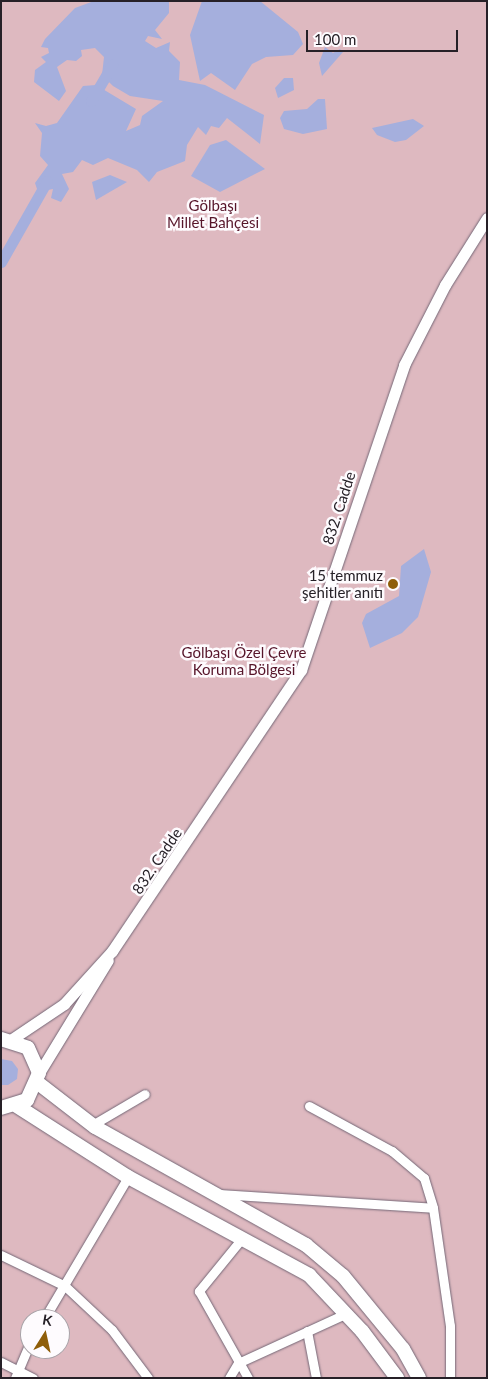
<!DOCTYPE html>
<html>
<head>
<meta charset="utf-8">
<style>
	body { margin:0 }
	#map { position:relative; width:488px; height:1379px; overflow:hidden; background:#f8e9fb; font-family:Lato,sans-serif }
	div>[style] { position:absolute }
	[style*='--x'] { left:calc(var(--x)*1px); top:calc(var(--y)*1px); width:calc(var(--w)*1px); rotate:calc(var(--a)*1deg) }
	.green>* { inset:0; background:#deb9c0 }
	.water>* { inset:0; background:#a5afdd }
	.canal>* { height:11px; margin:-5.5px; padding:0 5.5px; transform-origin:5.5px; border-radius:5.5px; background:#a5afdd }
	.roads { filter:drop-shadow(0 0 1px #746776) drop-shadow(0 0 1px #746776) }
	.minor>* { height:9px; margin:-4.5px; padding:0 4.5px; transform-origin:4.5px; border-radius:4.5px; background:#fff }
	.tertiary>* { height:11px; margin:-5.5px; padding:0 5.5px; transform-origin:5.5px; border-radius:5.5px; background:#fff }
	.secondary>* { height:14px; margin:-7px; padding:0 7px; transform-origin:7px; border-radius:7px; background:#fff }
	.dots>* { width:14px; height:14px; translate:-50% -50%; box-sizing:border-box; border:2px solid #fefbfe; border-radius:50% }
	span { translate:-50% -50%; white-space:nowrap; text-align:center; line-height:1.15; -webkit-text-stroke:5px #fefbfe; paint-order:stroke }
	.park-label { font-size:15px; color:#57152a }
	.street-label { font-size:15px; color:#262027 }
	.poi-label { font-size:15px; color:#262027 }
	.right { translate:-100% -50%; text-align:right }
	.frame { position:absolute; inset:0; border:2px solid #262027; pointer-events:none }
	.north { position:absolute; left:20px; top:1309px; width:50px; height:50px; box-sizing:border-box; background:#fefbfe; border:1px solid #a8a3a8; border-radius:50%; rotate:10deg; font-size:14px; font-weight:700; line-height:20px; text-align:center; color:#262027 }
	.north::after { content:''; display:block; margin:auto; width:18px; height:22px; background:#8f5e09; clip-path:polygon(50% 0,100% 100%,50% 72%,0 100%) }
	.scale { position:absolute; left:306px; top:30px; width:152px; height:22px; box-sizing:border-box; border:2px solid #262027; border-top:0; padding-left:6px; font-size:15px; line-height:18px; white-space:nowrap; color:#262027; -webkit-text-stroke:4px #fefbfe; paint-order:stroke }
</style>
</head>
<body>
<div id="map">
	<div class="green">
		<div style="clip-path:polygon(evenodd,1px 1px,487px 1px,487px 1378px,1px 1378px,1px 1px,30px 1319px,60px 1319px,60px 1349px,30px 1349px,30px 1319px)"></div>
	</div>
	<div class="water">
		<div style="clip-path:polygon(94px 1px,169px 1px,169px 13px,155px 30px,162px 39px,148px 36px,145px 41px,156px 48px,170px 42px,169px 51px,180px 62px,179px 80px,205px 85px,264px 115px,260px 144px,227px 118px,219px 128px,211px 126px,206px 135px,198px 127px,187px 145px,185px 161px,157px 172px,149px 182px,137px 170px,108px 158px,93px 165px,82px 160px,73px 172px,62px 174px,69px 189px,61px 202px,51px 198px,53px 189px,38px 192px,35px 183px,48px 165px,40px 156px,42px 133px,35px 123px,46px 126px,57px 123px,83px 86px,96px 85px,136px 109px,126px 131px,140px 125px,142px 116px,163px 101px,130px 96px,113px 86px,102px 75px,104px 57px,95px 48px,81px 50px,82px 56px,76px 61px,67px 60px,57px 67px,66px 91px,59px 101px,34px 82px,35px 70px,46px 62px,41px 57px,49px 53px,48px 48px,41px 47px,45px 39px,75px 8px)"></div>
		<div style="clip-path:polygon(202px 1px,260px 1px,298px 32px,303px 44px,293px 55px,266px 57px,252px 64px,235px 90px,211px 73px,200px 81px,190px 35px)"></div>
		<div style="clip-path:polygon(325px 47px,333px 53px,340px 49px,343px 52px,322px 76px,319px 63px)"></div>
		<div style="clip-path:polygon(284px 78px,293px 78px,294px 90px,278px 98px,275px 88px)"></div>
		<div style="clip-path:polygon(318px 99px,325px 99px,327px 129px,303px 134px,284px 129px,280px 118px,284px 111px,307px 109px)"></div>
		<div style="clip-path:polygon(413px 119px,424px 126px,406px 140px,395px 142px,377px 135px,372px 128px)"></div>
		<div style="clip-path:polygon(226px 140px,265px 169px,220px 192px,191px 176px,210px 145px)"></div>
		<div style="clip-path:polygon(110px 175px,127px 182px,96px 200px,92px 182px)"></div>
		<div style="clip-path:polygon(424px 549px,431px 572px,418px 617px,402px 633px,370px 648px,362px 623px,366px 614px,399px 596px,401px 566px)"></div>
		<div style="clip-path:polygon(1px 1059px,12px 1061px,18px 1069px,17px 1079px,8px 1085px,1px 1085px)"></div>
	</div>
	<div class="canal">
		<div style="--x:91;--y:101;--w:42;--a:-59.7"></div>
		<div style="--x:1;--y:262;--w:93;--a:-60.4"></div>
	</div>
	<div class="roads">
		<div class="minor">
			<div style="--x:309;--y:1106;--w:94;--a:28.5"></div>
			<div style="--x:392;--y:1151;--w:42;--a:40.2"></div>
			<div style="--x:424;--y:1178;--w:31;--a:73"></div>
			<div style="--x:92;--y:1125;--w:61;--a:-30.3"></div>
			<div style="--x:219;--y:1194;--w:214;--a:3.7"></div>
			<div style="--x:433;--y:1208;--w:119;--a:81.8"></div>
			<div style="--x:450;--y:1326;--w:52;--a:90"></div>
			<div style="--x:243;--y:1237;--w:70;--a:129.2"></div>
			<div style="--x:199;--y:1291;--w:100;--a:60.6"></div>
			<div style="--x:1;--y:1255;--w:71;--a:25.8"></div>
			<div style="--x:65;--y:1286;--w:64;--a:43.1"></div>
			<div style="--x:112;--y:1330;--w:60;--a:53.1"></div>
			<div style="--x:44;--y:1319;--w:165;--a:-59.4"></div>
			<div style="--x:307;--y:1331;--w:48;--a:79.2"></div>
			<div style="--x:1;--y:1362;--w:36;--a:27"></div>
			<div style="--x:15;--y:1378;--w:39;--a:-67"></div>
			<div style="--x:229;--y:1378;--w:17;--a:-59"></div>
			<div style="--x:238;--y:1363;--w:118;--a:-24.6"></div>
		</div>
		<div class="tertiary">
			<div style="--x:12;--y:1039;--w:63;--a:-33.9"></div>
			<div style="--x:64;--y:1004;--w:72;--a:-47.8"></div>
			<div style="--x:112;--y:951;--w:339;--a:-56.1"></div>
			<div style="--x:301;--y:670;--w:322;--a:-71.3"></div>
			<div style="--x:404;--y:365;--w:90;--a:-62.9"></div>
			<div style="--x:445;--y:285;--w:79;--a:-57.9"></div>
			<div style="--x:39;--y:1073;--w:132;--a:-58.6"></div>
		</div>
		<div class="secondary">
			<div style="--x:1;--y:1039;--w:28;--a:18"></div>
			<div style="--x:28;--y:1048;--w:27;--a:66"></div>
			<div style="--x:39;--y:1073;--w:30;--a:114"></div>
			<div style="--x:27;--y:1100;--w:27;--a:163"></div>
			<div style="--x:38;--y:1083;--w:72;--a:37.7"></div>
			<div style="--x:95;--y:1127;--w:242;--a:29.2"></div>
			<div style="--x:306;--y:1245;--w:48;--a:40"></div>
			<div style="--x:343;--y:1276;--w:94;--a:50.6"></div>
			<div style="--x:403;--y:1349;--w:33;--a:61"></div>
			<div style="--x:17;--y:1106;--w:132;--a:32.6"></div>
			<div style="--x:128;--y:1177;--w:206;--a:28.4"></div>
			<div style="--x:309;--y:1275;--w:77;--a:46.6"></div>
			<div style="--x:362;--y:1331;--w:59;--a:53.3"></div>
		</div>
	</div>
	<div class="dots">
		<div style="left:393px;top:584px;background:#8f5e09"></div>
	</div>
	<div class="park-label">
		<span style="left:213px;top:214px">Gölbaşı<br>Millet Bahçesi</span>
		<span style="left:244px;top:661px">Gölbaşı Özel Çevre<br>Koruma Bölgesi</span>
	</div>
	<div class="street-label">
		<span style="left:339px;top:508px;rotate:-72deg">832. Cadde</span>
		<span style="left:157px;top:861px;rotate:-56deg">832. Cadde</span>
	</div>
	<div class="poi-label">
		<span class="right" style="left:383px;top:584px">15 temmuz<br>şehitler anıtı</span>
	</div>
	<div class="frame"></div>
	<div class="north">K</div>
	<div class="scale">100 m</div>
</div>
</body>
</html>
